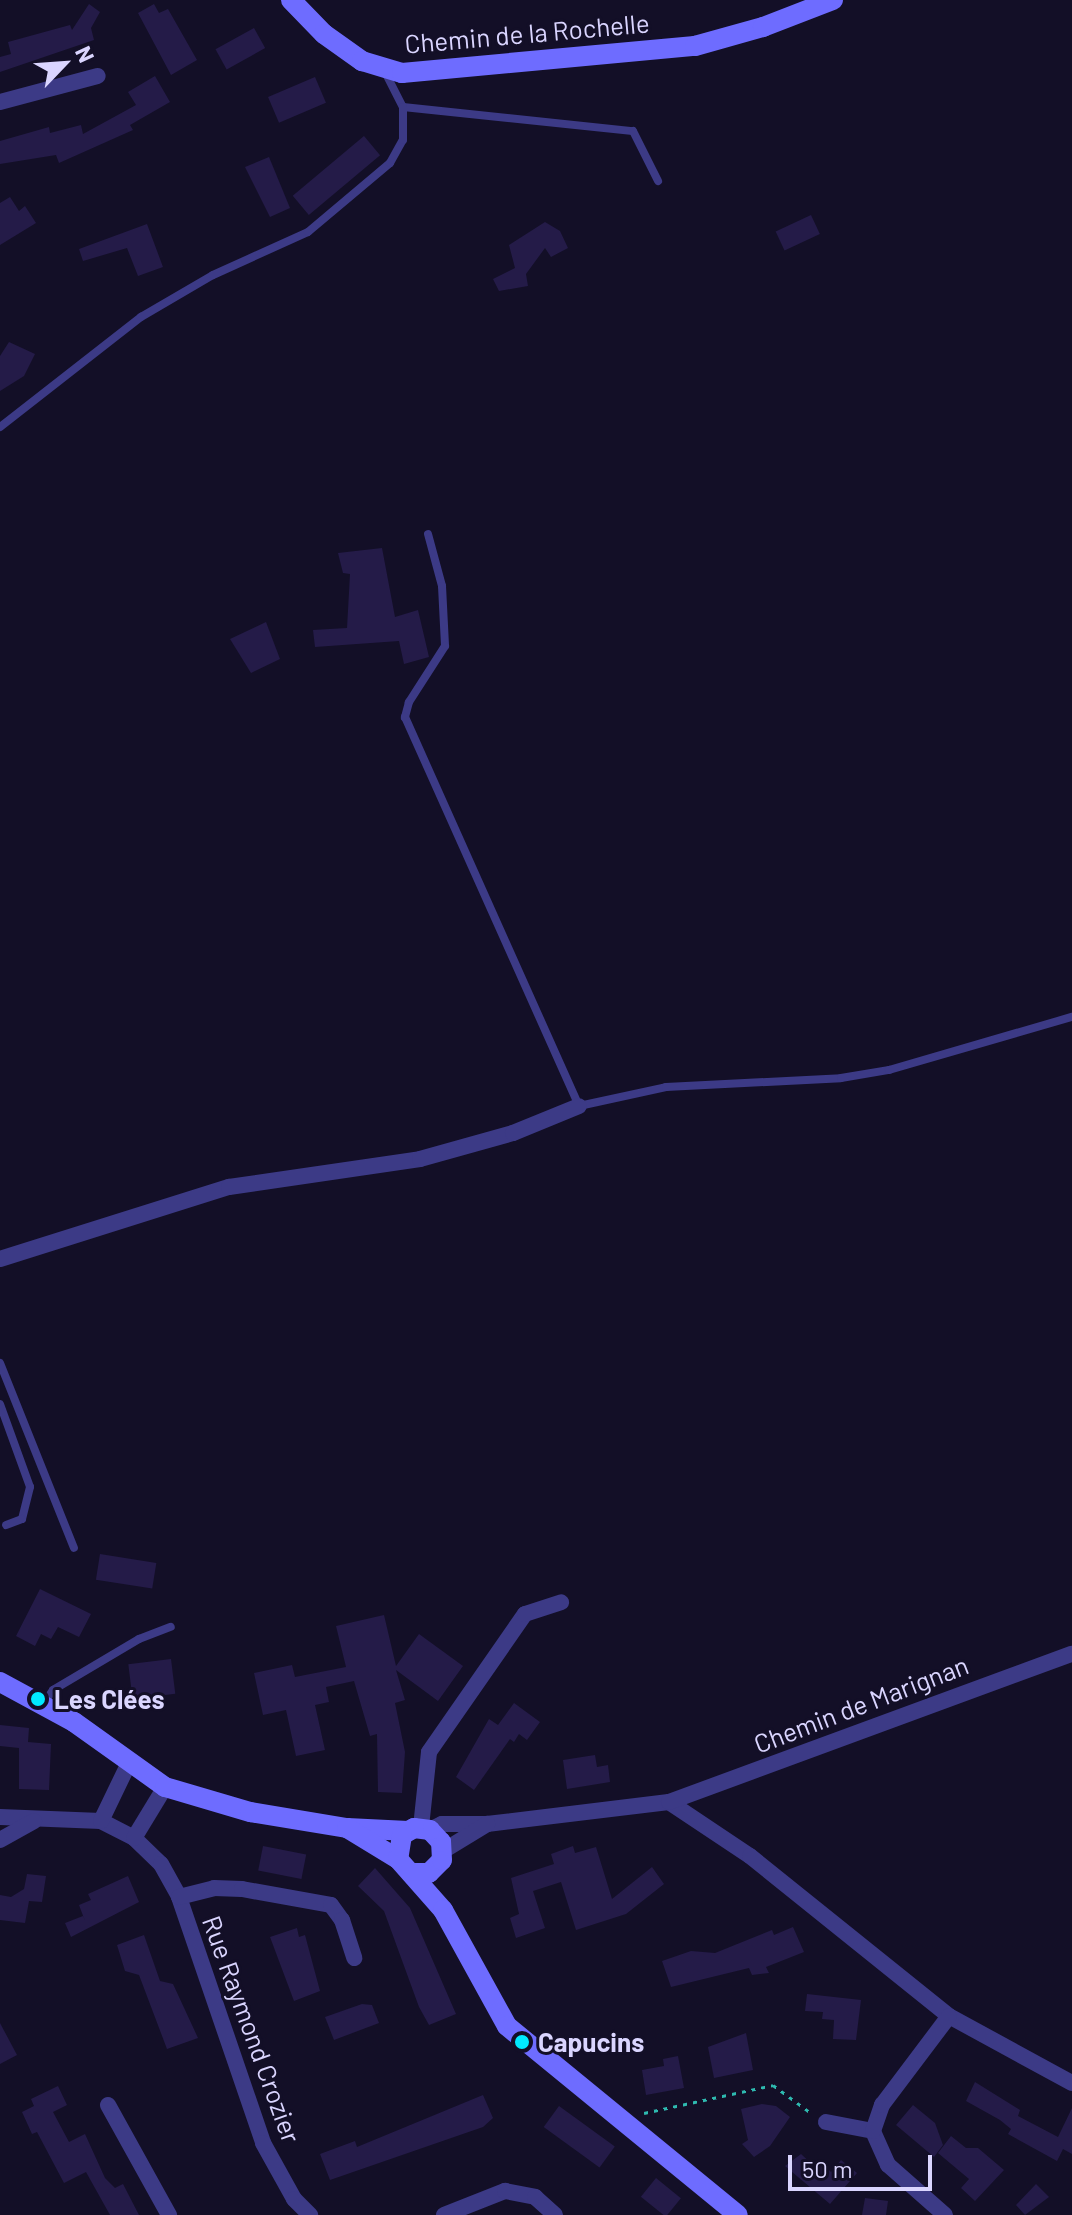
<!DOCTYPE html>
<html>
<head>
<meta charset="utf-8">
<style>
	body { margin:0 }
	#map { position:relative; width:1072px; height:2215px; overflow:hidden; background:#130f27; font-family:Barlow,sans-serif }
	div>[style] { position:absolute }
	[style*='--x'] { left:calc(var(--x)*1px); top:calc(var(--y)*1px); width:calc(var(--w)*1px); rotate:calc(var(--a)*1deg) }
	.building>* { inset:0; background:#241b48; transform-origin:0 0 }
	.path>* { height:3px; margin-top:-1.5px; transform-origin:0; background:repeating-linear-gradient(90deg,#2ebab0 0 4px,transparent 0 10px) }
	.lane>* { height:8px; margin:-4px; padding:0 4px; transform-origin:4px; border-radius:4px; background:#3c3a86 }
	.street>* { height:16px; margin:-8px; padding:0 8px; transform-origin:8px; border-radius:8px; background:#3c3a86 }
	.secondary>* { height:20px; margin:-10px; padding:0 10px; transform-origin:10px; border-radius:10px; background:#6e6cff }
	.dots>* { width:22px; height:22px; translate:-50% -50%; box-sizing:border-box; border:4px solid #130f27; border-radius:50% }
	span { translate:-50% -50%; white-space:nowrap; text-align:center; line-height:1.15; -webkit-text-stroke:6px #130f27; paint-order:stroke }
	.street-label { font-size:26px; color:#dad5ff }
	.poi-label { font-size:26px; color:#dad5ff; font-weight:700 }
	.left { translate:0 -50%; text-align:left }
	.north { position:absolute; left:24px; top:24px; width:80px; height:80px; -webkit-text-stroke:6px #130f27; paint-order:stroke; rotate:65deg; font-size:22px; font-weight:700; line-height:32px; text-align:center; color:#dad5ff }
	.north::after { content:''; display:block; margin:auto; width:28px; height:36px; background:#dad5ff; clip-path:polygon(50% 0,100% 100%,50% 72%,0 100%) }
	.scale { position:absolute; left:788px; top:2155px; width:144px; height:36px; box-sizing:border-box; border:4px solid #dad5ff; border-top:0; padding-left:10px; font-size:24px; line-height:28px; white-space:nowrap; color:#dad5ff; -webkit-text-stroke:6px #130f27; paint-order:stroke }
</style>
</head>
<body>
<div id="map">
	<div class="building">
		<div style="clip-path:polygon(89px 4px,100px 12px,91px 28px,94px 40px,0 72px,0 57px,11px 54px,8px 42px,70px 25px,72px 30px)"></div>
		<div style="clip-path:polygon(154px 4px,159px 13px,168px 9px,197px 60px,171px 75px,138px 13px)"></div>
		<div style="left:254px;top:28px;width:23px;height:44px;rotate:61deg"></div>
		<div style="clip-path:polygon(155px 76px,170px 102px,130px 125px,133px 130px,59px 163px,56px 155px,0 164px,0 141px,49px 127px,50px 133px,81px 125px,83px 134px,136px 105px,128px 92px)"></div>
		<div style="left:315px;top:77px;width:28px;height:51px;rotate:67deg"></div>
		<div style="left:364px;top:136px;width:25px;height:93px;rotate:50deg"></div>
		<div style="clip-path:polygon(269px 157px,290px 208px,270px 217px,245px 167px)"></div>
		<div style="clip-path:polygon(10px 197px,19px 211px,25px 206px,36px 223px,0 245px,0 203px)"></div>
		<div style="left:811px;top:215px;width:21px;height:39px;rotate:65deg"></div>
		<div style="clip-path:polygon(545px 222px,560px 231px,568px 248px,551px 257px,545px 248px,526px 274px,528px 286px,499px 291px,493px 279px,515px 268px,509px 245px)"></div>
		<div style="clip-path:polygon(147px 224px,163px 267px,138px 276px,127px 248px,83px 261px,79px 249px)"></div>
		<div style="clip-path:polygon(9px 342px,35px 354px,24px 376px,0 391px,0 356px)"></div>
		<div style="clip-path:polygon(382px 548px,395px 617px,418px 610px,429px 657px,404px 664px,399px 641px,315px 647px,313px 630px,347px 628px,350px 574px,343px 573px,338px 553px)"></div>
		<div style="clip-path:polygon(266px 622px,280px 659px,251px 673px,230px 639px)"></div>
		<div style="left:100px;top:1554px;width:57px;height:26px;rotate:9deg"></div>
		<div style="clip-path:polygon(40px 1589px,91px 1614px,79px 1637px,58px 1627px,51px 1639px,41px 1634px,35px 1646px,16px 1636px)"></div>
		<div style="clip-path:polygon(384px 1615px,396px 1666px,419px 1634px,463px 1666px,438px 1701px,396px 1670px,405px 1700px,395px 1703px,405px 1752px,402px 1793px,378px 1792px,377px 1734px,370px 1736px,354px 1681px,326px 1687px,329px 1702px,315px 1705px,325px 1750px,296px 1756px,286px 1710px,263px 1715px,254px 1673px,292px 1665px,295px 1677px,346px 1667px,336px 1626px)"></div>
		<div style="left:171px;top:1659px;width:35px;height:43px;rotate:83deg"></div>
		<div style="clip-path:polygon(514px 1703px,540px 1722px,527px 1740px,519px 1734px,514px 1742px,510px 1739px,474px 1790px,456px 1777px,489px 1719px,498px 1725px)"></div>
		<div style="clip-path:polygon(0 1725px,29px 1728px,28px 1742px,51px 1744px,49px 1790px,19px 1789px,19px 1748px,0 1746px)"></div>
		<div style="clip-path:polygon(595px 1755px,597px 1767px,608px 1765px,610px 1782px,567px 1789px,563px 1760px)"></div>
		<div style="left:263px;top:1846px;width:44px;height:25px;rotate:11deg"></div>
		<div style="clip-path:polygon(573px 1846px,575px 1853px,596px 1847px,612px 1899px,652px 1867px,664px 1884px,626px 1914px,576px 1930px,561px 1882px,533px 1891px,545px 1928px,516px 1938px,510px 1918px,519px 1914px,511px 1878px,554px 1864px,551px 1854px)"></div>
		<div style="clip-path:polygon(375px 1868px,410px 1908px,456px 2014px,429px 2025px,419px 2007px,384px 1911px,358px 1886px)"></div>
		<div style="clip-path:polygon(27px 1874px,46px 1876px,42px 1902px,29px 1901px,25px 1923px,0 1920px,0 1895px,11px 1897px,24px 1889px)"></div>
		<div style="clip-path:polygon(128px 1876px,139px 1902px,71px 1937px,65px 1923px,83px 1916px,85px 1921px,79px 1905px,91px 1900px,88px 1894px)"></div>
		<div style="clip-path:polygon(793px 1927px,804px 1952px,766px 1967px,769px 1973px,752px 1975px,749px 1968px,671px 1987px,662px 1961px,691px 1951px,715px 1953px,772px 1930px,774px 1935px)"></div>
		<div style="clip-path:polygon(297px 1928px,299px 1937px,305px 1935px,320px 1991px,294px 2001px,270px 1937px)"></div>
		<div style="clip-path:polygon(144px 1935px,160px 1981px,173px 1984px,198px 2038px,167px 2049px,139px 1975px,125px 1971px,117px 1945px)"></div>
		<div style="clip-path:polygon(807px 1994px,861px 2000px,856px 2040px,833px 2039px,834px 2020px,822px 2019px,823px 2012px,805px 2011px)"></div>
		<div style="clip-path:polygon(362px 2004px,372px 2005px,379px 2023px,334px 2040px,325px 2017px)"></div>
		<div style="clip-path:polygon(0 2023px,17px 2055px,0 2064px)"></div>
		<div style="clip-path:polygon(746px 2033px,753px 2070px,714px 2078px,708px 2047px)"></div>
		<div style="clip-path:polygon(678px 2056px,684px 2088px,646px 2095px,642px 2070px,664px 2066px,663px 2059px)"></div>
		<div style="clip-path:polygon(975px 2082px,1020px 2110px,1018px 2116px,1058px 2137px,1072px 2108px,1072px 2154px,1063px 2149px,1057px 2161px,1008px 2134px,1011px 2129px,1000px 2120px,966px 2101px)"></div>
		<div style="clip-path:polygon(58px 2086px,67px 2105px,53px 2112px,69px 2142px,85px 2134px,105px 2178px,115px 2188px,123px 2184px,139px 2215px,110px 2215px,86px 2172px,64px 2183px,37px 2132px,32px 2134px,22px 2112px,34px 2106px,31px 2099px)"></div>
		<div style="clip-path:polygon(483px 2095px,493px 2118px,483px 2127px,330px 2180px,320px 2154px,355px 2141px,357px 2147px)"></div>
		<div style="clip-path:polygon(762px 2104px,776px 2106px,790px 2117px,770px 2146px,754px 2157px,742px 2144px,748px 2140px,741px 2109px)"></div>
		<div style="clip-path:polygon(913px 2105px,935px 2123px,943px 2145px,934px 2157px,896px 2125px)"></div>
		<div style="left:559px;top:2106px;width:69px;height:26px;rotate:36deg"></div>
		<div style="clip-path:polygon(951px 2136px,966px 2148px,978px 2148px,1004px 2170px,975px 2201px,961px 2188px,969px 2179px,938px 2153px)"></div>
		<div style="clip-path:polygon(801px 2154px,815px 2167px,821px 2162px,831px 2172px,841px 2160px,857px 2173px,830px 2204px,785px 2166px)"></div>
		<div style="left:656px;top:2178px;width:32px;height:24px;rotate:39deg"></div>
		<div style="clip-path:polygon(1036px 2184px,1049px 2197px,1025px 2215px,1016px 2205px)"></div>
		<div style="clip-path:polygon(865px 2198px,888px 2201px,886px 2215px,862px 2215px)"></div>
	</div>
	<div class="path">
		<div style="--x:644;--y:2113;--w:132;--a:-12.2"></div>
		<div style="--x:773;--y:2085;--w:47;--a:36.4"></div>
	</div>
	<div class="lane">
		<div style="--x:385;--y:72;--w:39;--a:63"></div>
		<div style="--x:403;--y:107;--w:231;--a:6"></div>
		<div style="--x:633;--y:131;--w:56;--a:63.4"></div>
		<div style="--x:0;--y:427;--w:179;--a:-38"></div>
		<div style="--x:141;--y:317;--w:83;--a:-30.3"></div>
		<div style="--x:213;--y:275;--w:104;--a:-24.4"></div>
		<div style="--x:308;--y:232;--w:107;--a:-40.1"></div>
		<div style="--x:390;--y:163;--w:26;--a:-61"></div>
		<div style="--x:403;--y:140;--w:33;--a:-90"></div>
		<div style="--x:428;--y:534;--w:54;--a:74.9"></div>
		<div style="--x:442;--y:586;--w:60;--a:87.1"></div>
		<div style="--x:445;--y:646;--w:67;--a:122.7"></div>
		<div style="--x:409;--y:702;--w:16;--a:105"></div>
		<div style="--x:405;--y:717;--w:426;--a:65.9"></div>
		<div style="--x:579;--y:1106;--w:89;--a:-12.3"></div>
		<div style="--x:666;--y:1087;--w:175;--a:-2.9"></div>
		<div style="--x:841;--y:1078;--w:49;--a:-9.5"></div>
		<div style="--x:889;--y:1070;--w:191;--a:-16.2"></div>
		<div style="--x:0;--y:1363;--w:199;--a:68.2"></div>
		<div style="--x:0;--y:1404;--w:88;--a:70.1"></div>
		<div style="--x:30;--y:1487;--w:33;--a:104"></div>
		<div style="--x:22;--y:1519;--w:17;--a:159"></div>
		<div style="--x:44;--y:1703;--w:16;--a:-55"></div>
		<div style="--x:53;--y:1690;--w:100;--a:-30.7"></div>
		<div style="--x:139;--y:1639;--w:34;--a:-21"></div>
	</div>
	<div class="street">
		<div style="--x:0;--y:102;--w:101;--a:-14.9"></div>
		<div style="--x:0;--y:1259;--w:240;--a:-17.5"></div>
		<div style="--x:229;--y:1187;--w:193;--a:-8.3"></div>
		<div style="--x:420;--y:1159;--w:97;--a:-15.6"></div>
		<div style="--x:513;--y:1133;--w:71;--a:-22.2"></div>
		<div style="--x:669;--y:1802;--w:97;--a:33.7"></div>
		<div style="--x:750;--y:1856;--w:255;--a:38.8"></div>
		<div style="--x:949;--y:2016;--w:140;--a:28.6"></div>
		<div style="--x:0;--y:1817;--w:101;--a:2.3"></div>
		<div style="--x:101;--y:1821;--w:37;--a:27"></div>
		<div style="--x:134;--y:1838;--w:37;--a:44"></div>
		<div style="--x:161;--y:1864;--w:38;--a:61"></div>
		<div style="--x:179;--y:1897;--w:260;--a:71.1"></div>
		<div style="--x:263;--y:2143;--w:64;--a:61"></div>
		<div style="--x:294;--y:2199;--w:23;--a:45"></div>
		<div style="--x:101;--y:1821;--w:62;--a:-64.3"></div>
		<div style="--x:421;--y:1827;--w:75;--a:-83.9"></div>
		<div style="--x:429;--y:1752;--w:168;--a:-55.2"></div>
		<div style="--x:525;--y:1614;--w:38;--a:-18"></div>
		<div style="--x:430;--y:1830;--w:13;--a:-27"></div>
		<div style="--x:442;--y:1824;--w:45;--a:0"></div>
		<div style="--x:487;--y:1824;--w:183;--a:-6.9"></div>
		<div style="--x:669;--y:1802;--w:429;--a:-20.2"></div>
		<div style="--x:134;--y:1838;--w:60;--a:-58.7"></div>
		<div style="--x:0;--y:1840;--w:39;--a:-29"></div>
		<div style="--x:443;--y:1851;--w:52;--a:-31.5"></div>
		<div style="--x:179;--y:1897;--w:36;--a:-14"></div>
		<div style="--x:214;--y:1888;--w:28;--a:2"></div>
		<div style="--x:242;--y:1889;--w:90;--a:10.2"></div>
		<div style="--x:331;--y:1905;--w:19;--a:54"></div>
		<div style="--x:342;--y:1920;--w:40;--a:72"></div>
		<div style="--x:108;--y:2105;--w:126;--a:61"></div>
		<div style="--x:826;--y:2122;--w:48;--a:10.8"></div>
		<div style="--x:444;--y:2215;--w:66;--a:-21.5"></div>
		<div style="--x:505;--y:2191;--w:31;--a:11"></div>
		<div style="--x:535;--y:2197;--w:27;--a:42"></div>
		<div style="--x:945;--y:2215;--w:76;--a:-138.7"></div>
		<div style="--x:888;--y:2165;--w:37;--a:-114"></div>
		<div style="--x:873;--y:2131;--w:28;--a:-71"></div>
		<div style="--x:882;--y:2105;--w:111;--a:-53"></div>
	</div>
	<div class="secondary">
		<div style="--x:291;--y:0;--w:47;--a:45.9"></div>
		<div style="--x:324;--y:34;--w:47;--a:35.4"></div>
		<div style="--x:362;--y:61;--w:42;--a:16.7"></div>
		<div style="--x:402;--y:73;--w:294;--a:-5.3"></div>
		<div style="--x:695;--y:46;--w:71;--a:-15.6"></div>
		<div style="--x:763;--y:27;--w:75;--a:-21.1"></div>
		<div style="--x:0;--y:1682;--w:84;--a:28.4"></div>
		<div style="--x:74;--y:1722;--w:112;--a:35.5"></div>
		<div style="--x:165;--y:1787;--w:89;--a:16.4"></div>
		<div style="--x:250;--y:1812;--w:98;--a:9.4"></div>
		<div style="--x:347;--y:1828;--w:61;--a:2.8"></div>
		<div style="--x:347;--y:1828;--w:60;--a:31.3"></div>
		<div style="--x:411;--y:1873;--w:18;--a:0"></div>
		<div style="--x:429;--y:1873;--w:18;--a:-45"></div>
		<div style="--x:442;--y:1860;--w:18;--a:-93"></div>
		<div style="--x:441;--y:1842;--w:16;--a:-133"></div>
		<div style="--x:430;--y:1830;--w:16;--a:-173"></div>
		<div style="--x:414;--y:1828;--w:14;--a:150"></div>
		<div style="--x:402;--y:1835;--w:24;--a:99"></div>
		<div style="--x:398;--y:1859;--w:68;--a:48.6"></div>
		<div style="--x:443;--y:1910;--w:132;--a:61.1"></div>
		<div style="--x:507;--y:2026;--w:298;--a:39.3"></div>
	</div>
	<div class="dots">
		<div style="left:38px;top:1699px;background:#01e9ff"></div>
		<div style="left:522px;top:2042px;background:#01e9ff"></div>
	</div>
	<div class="street-label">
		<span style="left:527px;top:33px;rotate:-5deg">Chemin de la Rochelle</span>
		<span style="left:861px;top:1704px;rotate:-21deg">Chemin de Marignan</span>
		<span style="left:252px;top:2029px;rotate:70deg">Rue Raymond Crozier</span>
	</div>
	<div class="poi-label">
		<span class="left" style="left:54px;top:1699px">Les Clées</span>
		<span class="left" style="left:538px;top:2042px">Capucins</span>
	</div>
	<div class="north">N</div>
	<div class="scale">50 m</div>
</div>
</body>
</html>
